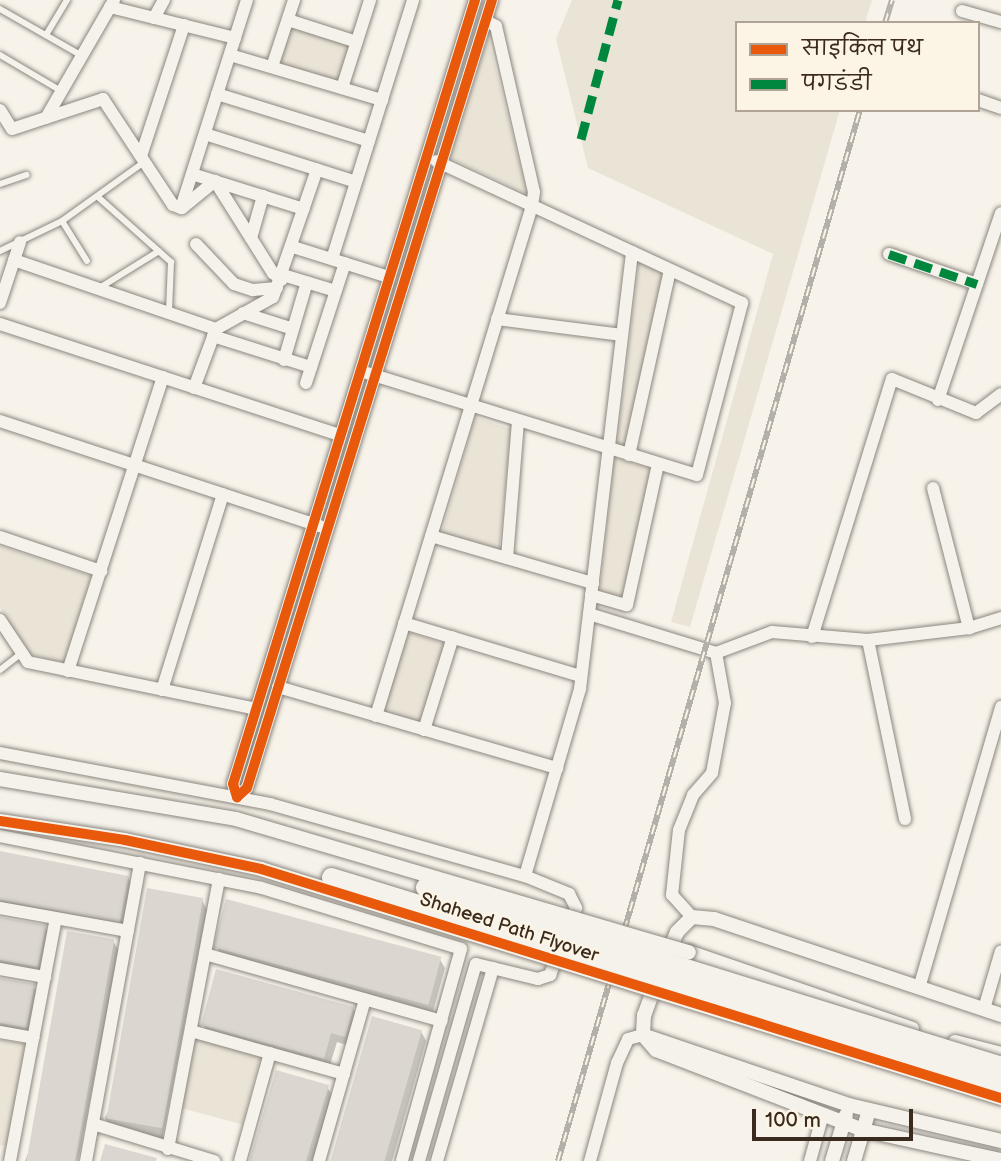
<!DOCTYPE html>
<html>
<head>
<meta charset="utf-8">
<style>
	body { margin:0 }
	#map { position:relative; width:1001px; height:1161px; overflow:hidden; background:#f7f3ea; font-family:"Balsamiq Sans","Playpen Sans Deva",sans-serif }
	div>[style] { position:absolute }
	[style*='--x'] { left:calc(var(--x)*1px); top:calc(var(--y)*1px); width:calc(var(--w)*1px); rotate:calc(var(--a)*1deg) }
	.green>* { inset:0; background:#eae4d7; transform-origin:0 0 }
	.shadow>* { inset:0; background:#0003 }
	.building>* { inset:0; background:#dbd7d0; transform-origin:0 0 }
	.roads { filter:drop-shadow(0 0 2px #8b867f) drop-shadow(0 0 2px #8b867f) }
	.service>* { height:6px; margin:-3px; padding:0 3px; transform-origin:3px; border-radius:3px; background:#f5f2ec }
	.minor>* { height:12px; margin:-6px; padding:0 6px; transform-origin:6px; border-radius:6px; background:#f5f2ec }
	.tertiary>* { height:14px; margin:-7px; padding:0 7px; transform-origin:7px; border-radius:7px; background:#f5f2ec }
	.trunk>* { height:19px; margin:-9.5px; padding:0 9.5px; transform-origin:9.5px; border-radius:9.5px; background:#f5f2ec }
	.rail>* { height:6px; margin-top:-3px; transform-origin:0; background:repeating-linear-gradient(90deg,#fcf5e5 0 10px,#b3afa9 0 20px); box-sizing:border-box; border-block:2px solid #b3afa9 }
	.bridges { filter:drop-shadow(0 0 2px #8b867f) drop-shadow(0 0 2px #8b867f) }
	.tertiary-bridge>* { height:14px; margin:-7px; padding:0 7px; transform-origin:7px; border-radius:7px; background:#f5f2ec }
	.trunk-bridge>* { height:19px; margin:-9.5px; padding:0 9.5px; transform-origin:9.5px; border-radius:9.5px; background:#f5f2ec }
	.quiet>* { height:9px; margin-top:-4.5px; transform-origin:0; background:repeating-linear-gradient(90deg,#00873e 0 18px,transparent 0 27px) }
	.cycleway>* { height:10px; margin:-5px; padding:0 5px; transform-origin:5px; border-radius:5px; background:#e8590c }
	span { translate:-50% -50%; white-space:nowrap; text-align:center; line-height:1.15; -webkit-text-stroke:5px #fcf5e5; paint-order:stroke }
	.street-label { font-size:19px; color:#3b2a1e }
	.legend { position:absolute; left:735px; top:21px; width:245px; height:91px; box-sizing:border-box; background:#fcf5e5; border:2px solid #afa495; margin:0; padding:9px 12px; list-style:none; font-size:21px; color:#3b2a1e }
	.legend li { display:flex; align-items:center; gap:14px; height:35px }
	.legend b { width:35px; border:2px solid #afa495 }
	.scale { position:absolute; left:752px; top:1109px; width:161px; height:32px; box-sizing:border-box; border:4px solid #3b2a1e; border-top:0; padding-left:9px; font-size:21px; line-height:24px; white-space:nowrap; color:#3b2a1e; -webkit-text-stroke:5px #fcf5e5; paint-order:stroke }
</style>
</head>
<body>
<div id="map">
	<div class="green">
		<div style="clip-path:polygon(572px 0,872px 0,865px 23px,737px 23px,737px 110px,840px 110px,690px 627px,671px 622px,773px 254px,588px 168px,556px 39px)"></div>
		<div style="left:289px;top:24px;width:66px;height:40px;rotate:18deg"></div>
		<div style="clip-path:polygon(488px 37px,527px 194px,450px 158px)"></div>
		<div style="clip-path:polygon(639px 262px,663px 272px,625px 449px,617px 447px)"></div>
		<div style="clip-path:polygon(475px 417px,511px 429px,499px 551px,442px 533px)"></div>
		<div style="clip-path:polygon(614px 458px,651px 469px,623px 598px,600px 591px)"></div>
		<div style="clip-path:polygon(0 546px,91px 576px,64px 663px,30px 654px,0 608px)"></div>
		<div style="left:408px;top:632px;width:40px;height:83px;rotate:18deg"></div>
		<div style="left:194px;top:1038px;width:69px;height:71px;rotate:15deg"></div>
		<div style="clip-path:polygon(0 1040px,25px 1044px,8px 1145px,0 1146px)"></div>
	</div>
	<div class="shadow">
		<div style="clip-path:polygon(0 854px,128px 877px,133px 887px,125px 930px,0 912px)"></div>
		<div style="clip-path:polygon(202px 900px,207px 910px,162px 1139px,110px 1127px,105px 1118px)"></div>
		<div style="clip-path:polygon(0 919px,45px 927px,50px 936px,43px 976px,0 974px)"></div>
		<div style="clip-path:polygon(113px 941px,119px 951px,78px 1161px,25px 1161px)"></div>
		<div style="clip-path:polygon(217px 947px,439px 958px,445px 968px,432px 1015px,222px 957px)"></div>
		<div style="clip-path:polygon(0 980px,33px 986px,39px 995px,31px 1037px,0 1032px)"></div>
		<div style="clip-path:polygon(353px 1008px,358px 1018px,350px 1046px,337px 1042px,329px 1068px,208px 1034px,203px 1024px)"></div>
		<div style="clip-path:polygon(421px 1031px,426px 1041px,392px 1161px,332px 1161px)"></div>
		<div style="clip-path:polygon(327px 1087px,333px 1096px,314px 1161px,251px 1161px)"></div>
	</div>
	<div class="building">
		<div style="left:0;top:851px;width:131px;height:48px;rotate:11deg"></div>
		<div style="left:147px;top:888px;width:57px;height:234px;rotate:10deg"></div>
		<div style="left:226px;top:899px;width:223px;height:50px;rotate:15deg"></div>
		<div style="clip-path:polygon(0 917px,46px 925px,38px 967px,0 960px)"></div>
		<div style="left:67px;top:931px;width:48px;height:234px;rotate:10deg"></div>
		<div style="clip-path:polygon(216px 969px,354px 1007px,345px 1037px,331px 1033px,324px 1059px,201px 1025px)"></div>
		<div style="clip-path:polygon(0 978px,35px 984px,26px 1028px,0 1023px)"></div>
		<div style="left:372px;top:1016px;width:52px;height:151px;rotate:16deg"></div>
		<div style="clip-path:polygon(276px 1070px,329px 1085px,306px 1161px,249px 1161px)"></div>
		<div style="clip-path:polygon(105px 1144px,157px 1158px,156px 1161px,100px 1161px)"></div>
	</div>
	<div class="roads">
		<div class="service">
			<div style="--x:0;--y:9;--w:95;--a:29.8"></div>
			<div style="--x:46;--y:35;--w:41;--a:-59"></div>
			<div style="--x:0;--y:55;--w:71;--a:30.5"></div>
			<div style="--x:0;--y:184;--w:28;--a:-19"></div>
			<div style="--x:98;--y:197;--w:98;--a:41.7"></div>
			<div style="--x:171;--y:262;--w:50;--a:92.3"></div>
			<div style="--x:62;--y:221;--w:47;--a:58"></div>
			<div style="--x:0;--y:251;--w:69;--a:-25.8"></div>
			<div style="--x:62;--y:221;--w:101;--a:-35.7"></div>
			<div style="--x:101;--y:287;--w:68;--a:-31.8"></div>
			<div style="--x:0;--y:670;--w:28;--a:-38"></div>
		</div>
		<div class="minor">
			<div style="--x:475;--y:0;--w:820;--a:107.15"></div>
			<div style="--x:233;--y:784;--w:14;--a:73"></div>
			<div style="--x:237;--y:797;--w:13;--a:-42"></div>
			<div style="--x:247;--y:788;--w:825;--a:-72.73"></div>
			<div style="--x:110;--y:7;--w:129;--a:13.9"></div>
			<div style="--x:962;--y:11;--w:41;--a:15.8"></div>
			<div style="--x:154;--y:18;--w:21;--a:-61"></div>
			<div style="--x:288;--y:20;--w:72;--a:17.7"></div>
			<div style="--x:230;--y:55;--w:159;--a:16.5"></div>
			<div style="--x:272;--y:67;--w:71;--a:-71.8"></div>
			<div style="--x:342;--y:88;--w:92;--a:-72.3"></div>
			<div style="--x:217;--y:94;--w:159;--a:17.2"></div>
			<div style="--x:978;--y:100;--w:24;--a:19"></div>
			<div style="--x:0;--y:110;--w:22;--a:58"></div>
			<div style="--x:12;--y:129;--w:96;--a:-18.2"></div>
			<div style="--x:103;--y:99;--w:127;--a:56.6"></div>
			<div style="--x:173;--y:205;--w:9;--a:21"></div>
			<div style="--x:46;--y:118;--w:136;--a:-60"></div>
			<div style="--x:205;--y:134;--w:158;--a:17.6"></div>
			<div style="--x:141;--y:156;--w:138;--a:-71.8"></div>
			<div style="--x:192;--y:174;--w:117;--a:17.4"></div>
			<div style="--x:181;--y:208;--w:218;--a:-72.4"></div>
			<div style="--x:182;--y:208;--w:43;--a:-39.3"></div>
			<div style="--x:215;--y:181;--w:109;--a:57.8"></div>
			<div style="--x:273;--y:273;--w:11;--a:38"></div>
			<div style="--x:251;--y:238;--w:44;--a:-74.1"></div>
			<div style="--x:196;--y:244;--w:55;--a:46.5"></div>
			<div style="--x:234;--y:284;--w:20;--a:18"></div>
			<div style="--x:253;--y:290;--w:24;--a:-5"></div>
			<div style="--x:293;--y:247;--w:101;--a:17.4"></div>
			<div style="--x:889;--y:254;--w:93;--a:18.8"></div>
			<div style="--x:332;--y:259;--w:271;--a:-72.6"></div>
			<div style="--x:14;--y:260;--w:213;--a:18.9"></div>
			<div style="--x:283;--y:275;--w:55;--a:16.8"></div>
			<div style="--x:0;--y:303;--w:64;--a:-71.8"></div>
			<div style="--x:243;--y:313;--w:52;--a:17.7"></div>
			<div style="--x:497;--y:319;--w:126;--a:7.3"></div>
			<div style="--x:0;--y:324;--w:358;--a:18.1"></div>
			<div style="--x:213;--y:336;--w:103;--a:17.6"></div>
			<div style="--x:284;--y:360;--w:81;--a:-73.6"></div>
			<div style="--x:367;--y:373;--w:345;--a:17.2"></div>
			<div style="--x:697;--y:475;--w:178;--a:-75.3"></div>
			<div style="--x:742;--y:303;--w:337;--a:-155.1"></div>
			<div style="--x:306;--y:383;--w:126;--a:-72"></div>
			<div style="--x:194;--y:388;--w:63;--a:-69.6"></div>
			<div style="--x:216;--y:329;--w:65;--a:-29.3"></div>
			<div style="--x:273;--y:297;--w:135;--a:-71"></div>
			<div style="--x:938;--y:400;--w:197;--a:-71.4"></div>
			<div style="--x:0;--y:421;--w:337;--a:18.2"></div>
			<div style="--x:629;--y:455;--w:189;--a:-77.5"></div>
			<div style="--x:933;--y:488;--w:145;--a:75.6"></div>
			<div style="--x:431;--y:536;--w:169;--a:16.2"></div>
			<div style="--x:0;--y:537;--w:107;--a:18.6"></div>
			<div style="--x:507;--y:558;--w:136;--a:-85.4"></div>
			<div style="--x:591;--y:595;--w:37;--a:16"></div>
			<div style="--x:627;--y:605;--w:144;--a:-77.6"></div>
			<div style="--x:589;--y:614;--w:133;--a:17.1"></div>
			<div style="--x:716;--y:653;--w:60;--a:-20.6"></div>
			<div style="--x:772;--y:632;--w:96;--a:4.8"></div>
			<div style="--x:868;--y:640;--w:102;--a:-6.8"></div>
			<div style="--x:969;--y:628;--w:34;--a:-17"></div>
			<div style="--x:0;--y:620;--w:50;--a:56.3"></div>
			<div style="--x:28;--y:662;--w:233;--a:11.6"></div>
			<div style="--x:404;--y:623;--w:185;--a:16.7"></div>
			<div style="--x:812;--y:637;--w:270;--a:-72.8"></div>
			<div style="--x:892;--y:379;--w:91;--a:22"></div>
			<div style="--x:976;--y:413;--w:31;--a:-37"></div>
			<div style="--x:868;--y:640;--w:183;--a:78.3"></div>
			<div style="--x:68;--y:671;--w:309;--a:-72.1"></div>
			<div style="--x:278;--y:687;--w:291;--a:16.2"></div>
			<div style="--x:162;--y:690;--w:205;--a:-72.7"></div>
			<div style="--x:376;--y:716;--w:533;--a:-72.99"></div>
			<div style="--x:532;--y:206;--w:14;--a:-82"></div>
			<div style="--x:534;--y:192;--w:170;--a:-102.9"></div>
			<div style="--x:496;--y:26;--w:11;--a:-153"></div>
			<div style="--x:424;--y:730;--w:97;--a:-72.7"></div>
			<div style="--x:0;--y:753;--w:275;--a:10.7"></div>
			<div style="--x:270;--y:804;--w:265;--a:15.8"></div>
			<div style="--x:525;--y:876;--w:48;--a:22.2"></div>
			<div style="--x:569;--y:894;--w:16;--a:63"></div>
			<div style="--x:576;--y:908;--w:17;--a:114"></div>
			<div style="--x:0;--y:836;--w:267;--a:11.2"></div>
			<div style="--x:262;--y:888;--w:208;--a:17"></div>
			<div style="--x:461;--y:949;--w:220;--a:105.6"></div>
			<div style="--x:525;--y:876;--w:195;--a:-73.6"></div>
			<div style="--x:580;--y:689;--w:440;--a:-83.2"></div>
			<div style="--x:0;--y:908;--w:130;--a:10.2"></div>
			<div style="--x:692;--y:917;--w:30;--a:-132"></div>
			<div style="--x:672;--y:895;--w:65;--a:-83.9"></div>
			<div style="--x:679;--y:830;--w:38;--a:-68"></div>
			<div style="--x:693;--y:795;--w:29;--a:-49"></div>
			<div style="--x:712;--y:773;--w:71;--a:-79.5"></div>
			<div style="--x:725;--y:703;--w:51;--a:-100.2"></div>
			<div style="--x:205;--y:954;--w:246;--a:15.8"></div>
			<div style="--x:0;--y:969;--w:46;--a:10.1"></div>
			<div style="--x:919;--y:988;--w:293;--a:-73.7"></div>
			<div style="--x:984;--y:1009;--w:60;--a:-73.7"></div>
			<div style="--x:191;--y:1031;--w:159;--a:15.7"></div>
			<div style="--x:0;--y:1032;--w:34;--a:10"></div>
			<div style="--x:93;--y:1124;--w:127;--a:17"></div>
			<div style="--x:168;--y:1149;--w:275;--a:-79.3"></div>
			<div style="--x:10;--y:1161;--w:247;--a:-79.3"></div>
			<div style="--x:86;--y:1161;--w:303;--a:-79.7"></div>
			<div style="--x:240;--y:1161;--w:112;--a:-74.5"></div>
			<div style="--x:319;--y:1161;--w:168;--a:-74.1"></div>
			<div style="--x:419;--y:1161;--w:205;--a:-73.9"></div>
			<div style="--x:476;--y:964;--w:64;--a:13.6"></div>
			<div style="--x:538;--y:979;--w:13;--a:-18"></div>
			<div style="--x:550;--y:975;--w:26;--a:-69"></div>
			<div style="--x:437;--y:1161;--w:201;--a:-73.8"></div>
			<div style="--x:590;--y:1161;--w:102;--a:-74.6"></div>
			<div style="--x:617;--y:1063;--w:26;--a:-65"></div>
			<div style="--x:628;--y:1039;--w:16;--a:-15"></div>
			<div style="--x:810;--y:1161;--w:49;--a:-74.5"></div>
		</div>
		<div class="tertiary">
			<div style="--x:689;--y:952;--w:236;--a:19"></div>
			<div style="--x:666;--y:958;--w:28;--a:-67"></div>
			<div style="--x:677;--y:932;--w:21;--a:-45"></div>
			<div style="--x:692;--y:917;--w:22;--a:5"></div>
			<div style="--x:714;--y:919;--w:303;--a:18.5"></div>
			<div style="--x:657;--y:980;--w:37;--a:110"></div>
			<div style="--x:644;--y:1015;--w:20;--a:93"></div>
			<div style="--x:643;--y:1035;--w:20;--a:49"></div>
			<div style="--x:656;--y:1050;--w:222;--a:21.1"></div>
			<div style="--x:863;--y:1130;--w:141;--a:12.3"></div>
			<div style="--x:645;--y:1036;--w:215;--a:18.7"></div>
			<div style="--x:849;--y:1105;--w:156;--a:13.3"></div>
			<div style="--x:955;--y:1042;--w:48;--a:14.6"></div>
			<div style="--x:832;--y:1161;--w:48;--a:-73.1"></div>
			<div style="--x:854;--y:1161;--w:53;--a:-73.6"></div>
		</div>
		<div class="trunk">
			<div style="--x:0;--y:791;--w:197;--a:10.2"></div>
			<div style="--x:194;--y:826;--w:126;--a:12.8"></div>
			<div style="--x:317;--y:854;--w:113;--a:17"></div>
			<div style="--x:0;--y:807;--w:219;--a:10.5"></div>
			<div style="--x:215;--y:847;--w:120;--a:14.5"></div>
		</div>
	</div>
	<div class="rail">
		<div style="--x:885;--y:23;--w:24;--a:-73"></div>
		<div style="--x:558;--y:1161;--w:1094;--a:-73.97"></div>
	</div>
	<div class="bridges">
		<div class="tertiary-bridge">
			<div style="--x:0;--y:779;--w:239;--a:9.6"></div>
			<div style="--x:236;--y:819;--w:472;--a:16.4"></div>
			<div style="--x:0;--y:821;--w:126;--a:8.6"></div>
			<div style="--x:125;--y:840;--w:139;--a:12"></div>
			<div style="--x:261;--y:869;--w:775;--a:17.2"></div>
		</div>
		<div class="trunk-bridge">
			<div style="--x:331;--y:877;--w:701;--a:17.17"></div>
			<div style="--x:425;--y:887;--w:603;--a:17.26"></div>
		</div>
	</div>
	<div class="quiet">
		<div style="--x:581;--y:139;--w:144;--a:-75.1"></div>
		<div style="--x:889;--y:254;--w:93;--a:18.8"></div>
	</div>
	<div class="cycleway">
		<div style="--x:475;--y:0;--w:820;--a:107.15"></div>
		<div style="--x:233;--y:784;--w:14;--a:73"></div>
		<div style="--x:237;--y:797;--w:13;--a:-42"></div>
		<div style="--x:247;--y:788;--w:825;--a:-72.73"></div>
		<div style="--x:0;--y:821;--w:126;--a:8.6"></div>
		<div style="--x:125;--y:840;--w:139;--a:12"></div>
		<div style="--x:261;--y:869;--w:775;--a:17.2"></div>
	</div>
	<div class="street-label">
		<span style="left:509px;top:928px;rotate:18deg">Shaheed Path Flyover</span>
	</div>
	<ul class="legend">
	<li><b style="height:9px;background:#e8590c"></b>साइकिल पथ</li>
	<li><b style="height:9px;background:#00873e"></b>पगडंडी</li>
	</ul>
	<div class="scale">100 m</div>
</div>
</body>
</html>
